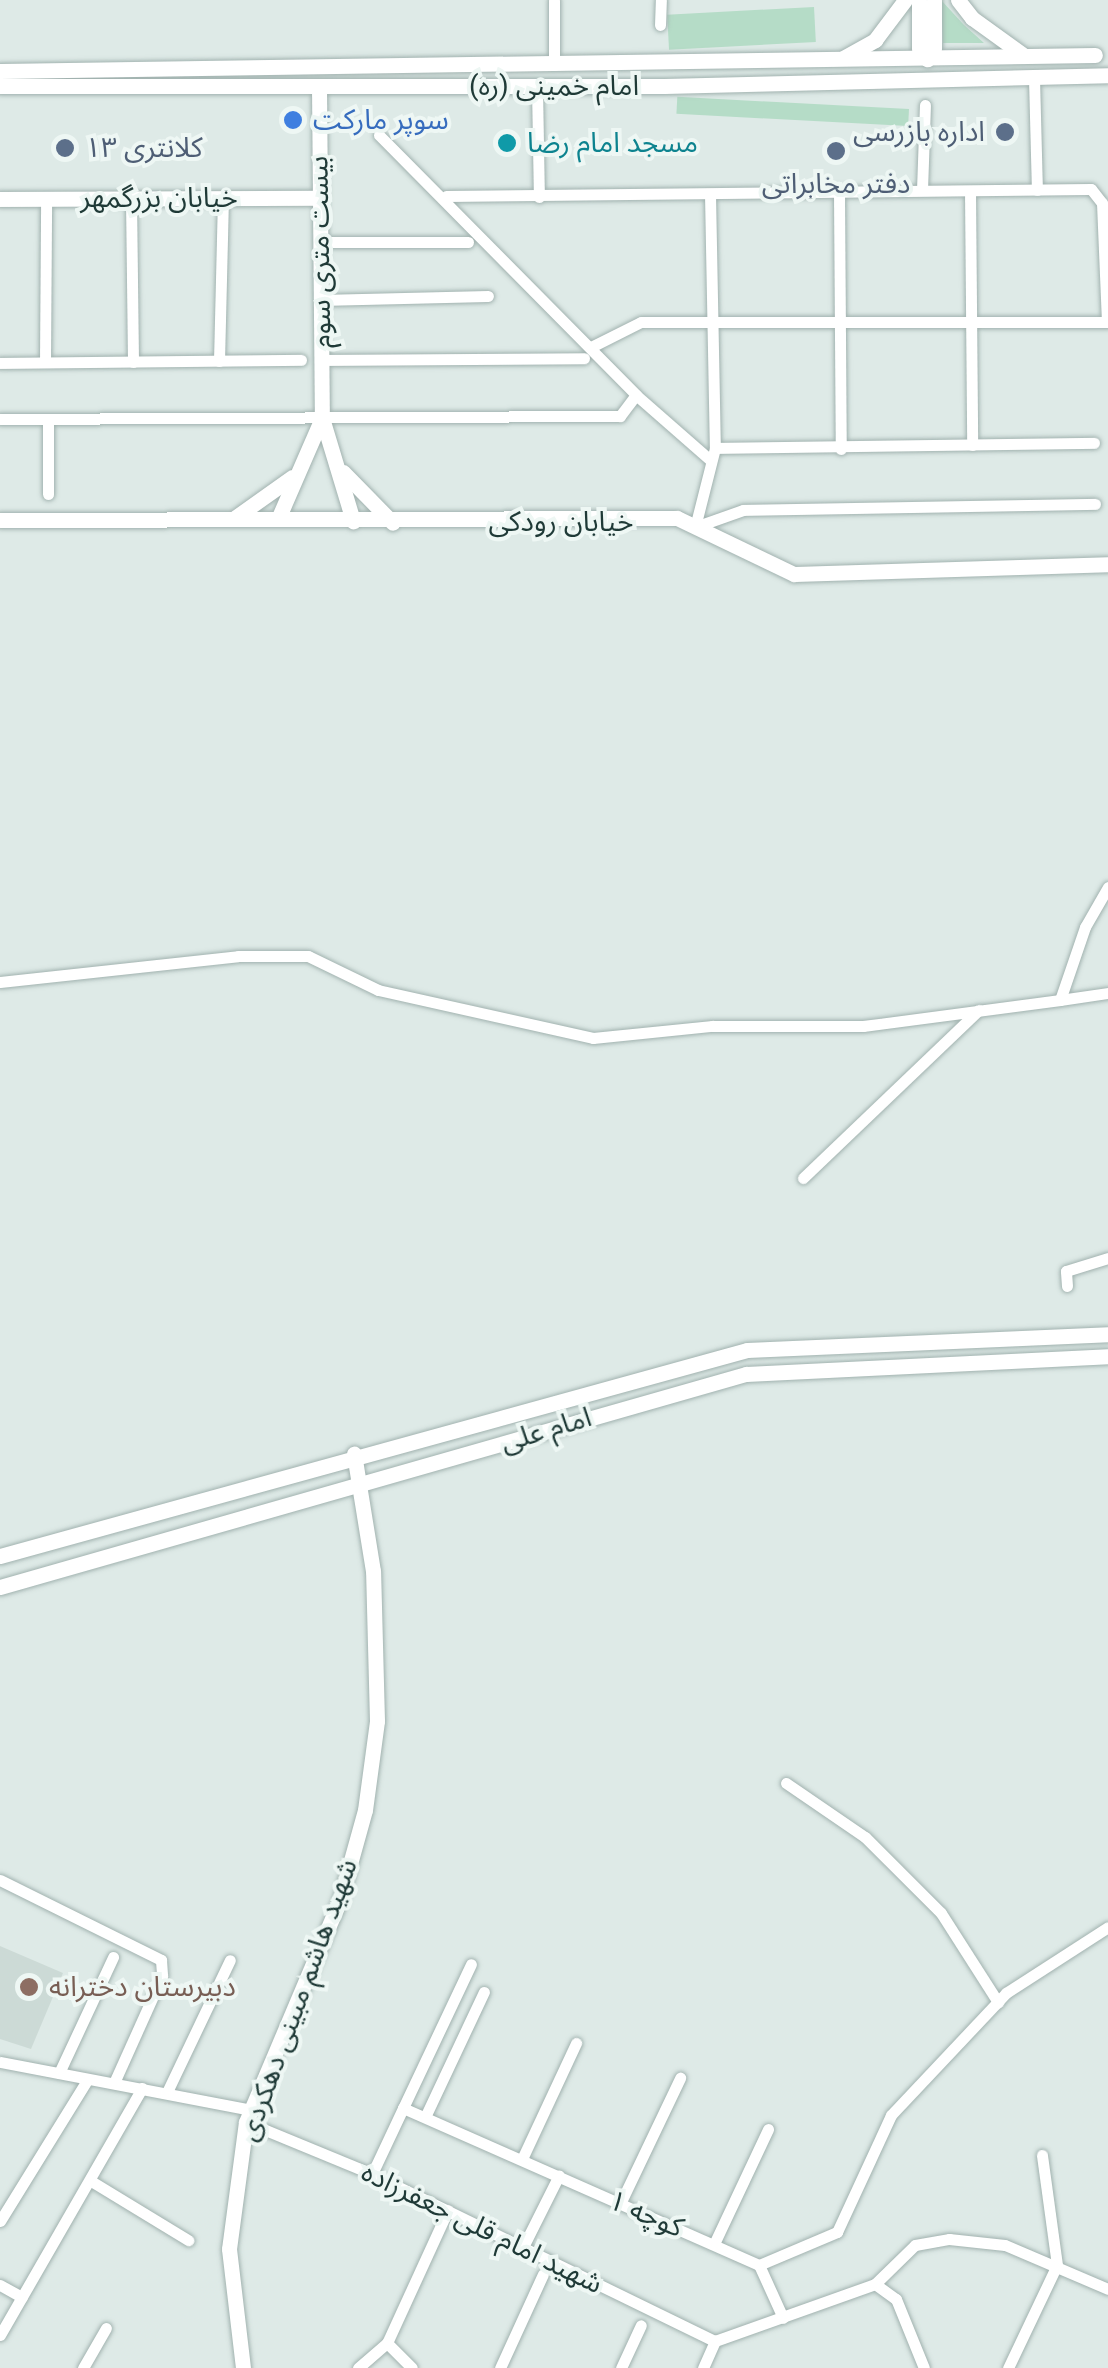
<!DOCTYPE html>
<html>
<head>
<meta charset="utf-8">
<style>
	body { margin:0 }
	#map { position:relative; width:1108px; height:2368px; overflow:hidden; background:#deeae7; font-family:Roboto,"Noto Sans Arabic",sans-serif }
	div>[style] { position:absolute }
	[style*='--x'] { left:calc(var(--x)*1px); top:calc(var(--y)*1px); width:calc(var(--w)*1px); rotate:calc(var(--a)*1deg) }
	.built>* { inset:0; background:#ccdad6 }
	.green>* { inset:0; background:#b5dcc7; transform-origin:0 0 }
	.roads { filter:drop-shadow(0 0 2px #a1b2af) drop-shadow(0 0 2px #a1b2af) }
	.street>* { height:11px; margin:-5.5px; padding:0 5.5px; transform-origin:5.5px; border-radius:5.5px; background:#fff }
	.secondary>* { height:15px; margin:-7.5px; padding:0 7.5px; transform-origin:7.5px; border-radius:7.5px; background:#fff }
	.dots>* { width:28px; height:28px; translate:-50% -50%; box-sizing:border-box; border:5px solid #eef7f4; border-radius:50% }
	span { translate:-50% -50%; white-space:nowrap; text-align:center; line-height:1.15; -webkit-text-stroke:8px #eef7f4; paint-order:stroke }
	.street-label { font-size:28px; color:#1f3a37 }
	.shop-label { font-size:28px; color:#366cbe }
	.left { translate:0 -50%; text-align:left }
	.service-label { font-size:28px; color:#4e5e75 }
	.right { translate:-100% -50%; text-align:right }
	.culture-label { font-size:28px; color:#0d838f }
	.education-label { font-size:28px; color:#785e54 }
</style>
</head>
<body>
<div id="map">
	<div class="built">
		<div style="clip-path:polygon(0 1946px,63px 1973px,31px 2049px,0 2039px)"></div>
	</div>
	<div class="green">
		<div style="clip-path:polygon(941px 0,964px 25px,984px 43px,943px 43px)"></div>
		<div style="left:814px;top:7px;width:35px;height:147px;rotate:87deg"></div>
		<div style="left:909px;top:109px;width:17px;height:232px;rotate:93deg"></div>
	</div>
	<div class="roads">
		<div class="street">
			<div style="--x:660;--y:25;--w:25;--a:-88"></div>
			<div style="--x:554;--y:65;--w:65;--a:-90"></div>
			<div style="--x:1034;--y:78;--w:112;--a:88.5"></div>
			<div style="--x:537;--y:87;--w:110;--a:89"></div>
			<div style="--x:379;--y:135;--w:366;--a:45.3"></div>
			<div style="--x:636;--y:395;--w:96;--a:41.2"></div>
			<div style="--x:922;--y:190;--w:85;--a:-88"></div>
			<div style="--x:970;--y:191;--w:254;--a:89.5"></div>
			<div style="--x:839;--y:193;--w:256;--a:89.6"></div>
			<div style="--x:710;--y:194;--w:254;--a:88.9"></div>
			<div style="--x:715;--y:448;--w:81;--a:104.2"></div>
			<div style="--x:695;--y:527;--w:51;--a:-19.5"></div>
			<div style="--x:743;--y:510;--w:352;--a:-1"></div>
			<div style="--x:446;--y:196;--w:645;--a:-0.62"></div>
			<div style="--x:1091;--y:189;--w:18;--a:52"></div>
			<div style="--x:1102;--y:203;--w:119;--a:87.6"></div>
			<div style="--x:131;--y:198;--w:164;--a:89.3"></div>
			<div style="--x:319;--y:242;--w:149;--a:0"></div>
			<div style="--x:320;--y:300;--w:168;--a:-1.4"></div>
			<div style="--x:591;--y:347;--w:56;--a:-26.6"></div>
			<div style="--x:641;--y:322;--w:467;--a:0"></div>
			<div style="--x:321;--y:360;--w:263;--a:-0.4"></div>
			<div style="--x:219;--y:361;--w:163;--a:-88.6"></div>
			<div style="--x:45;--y:362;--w:163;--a:-89.6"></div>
			<div style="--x:0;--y:363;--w:301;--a:-0.6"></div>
			<div style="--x:0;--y:419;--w:620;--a:-0.28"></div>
			<div style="--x:620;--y:416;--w:26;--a:-53"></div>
			<div style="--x:715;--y:448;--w:379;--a:-0.8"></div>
			<div style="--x:48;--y:494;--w:75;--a:-90"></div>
			<div style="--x:1108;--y:887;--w:46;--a:119.9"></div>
			<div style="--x:1085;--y:927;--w:77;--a:108.9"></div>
			<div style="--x:1060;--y:1000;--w:49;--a:-8.3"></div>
			<div style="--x:0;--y:982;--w:239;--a:-6.2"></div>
			<div style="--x:238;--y:956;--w:70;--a:0"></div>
			<div style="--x:308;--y:956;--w:78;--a:25.9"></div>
			<div style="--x:378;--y:990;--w:220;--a:12.6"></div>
			<div style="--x:593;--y:1038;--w:120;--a:-5.8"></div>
			<div style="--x:712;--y:1026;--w:151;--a:0"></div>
			<div style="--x:863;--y:1026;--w:199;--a:-7.5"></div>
			<div style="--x:803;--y:1178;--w:243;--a:-43.7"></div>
			<div style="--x:1067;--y:1286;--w:15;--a:-94"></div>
			<div style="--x:1066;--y:1271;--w:44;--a:-17.2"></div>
			<div style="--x:786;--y:1783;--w:96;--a:34.4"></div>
			<div style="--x:865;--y:1837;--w:107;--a:45"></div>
			<div style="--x:941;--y:1913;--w:106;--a:57.4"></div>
			<div style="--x:0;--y:1880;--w:180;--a:26.4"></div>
			<div style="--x:161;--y:1960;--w:16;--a:86"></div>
			<div style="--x:162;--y:1976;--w:117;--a:114.2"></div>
			<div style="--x:0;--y:2062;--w:256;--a:10.8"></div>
			<div style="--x:59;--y:2073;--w:128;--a:-65"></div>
			<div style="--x:167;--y:2092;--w:146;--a:-64.5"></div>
			<div style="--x:403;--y:2108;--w:159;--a:-64.7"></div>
			<div style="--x:426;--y:2115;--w:136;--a:-64.8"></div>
			<div style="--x:246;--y:2122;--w:136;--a:22.4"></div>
			<div style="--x:372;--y:2174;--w:381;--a:26"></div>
			<div style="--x:522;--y:2159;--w:128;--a:-65"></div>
			<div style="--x:372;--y:2174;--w:73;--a:-64.8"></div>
			<div style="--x:403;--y:2108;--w:389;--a:23.8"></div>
			<div style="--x:759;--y:2265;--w:85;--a:-22.9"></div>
			<div style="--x:837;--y:2232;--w:129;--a:-65.2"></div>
			<div style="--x:891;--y:2115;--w:168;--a:-46.7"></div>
			<div style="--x:1006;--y:1993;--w:121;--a:-32.9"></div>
			<div style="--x:91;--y:2181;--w:114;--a:31.3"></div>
			<div style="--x:620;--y:2204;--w:140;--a:-64.5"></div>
			<div style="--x:0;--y:2221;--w:166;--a:-58.3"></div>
			<div style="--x:714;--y:2244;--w:127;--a:-64.8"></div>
			<div style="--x:523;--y:2247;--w:80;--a:-63.4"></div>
			<div style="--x:759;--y:2265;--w:58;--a:65.6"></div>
			<div style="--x:875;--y:2284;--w:26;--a:36"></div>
			<div style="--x:896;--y:2299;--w:74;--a:67.9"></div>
			<div style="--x:0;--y:2285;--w:25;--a:29"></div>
			<div style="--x:0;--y:2335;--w:285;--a:-60.1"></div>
			<div style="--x:715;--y:2341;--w:170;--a:-19.6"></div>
			<div style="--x:875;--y:2284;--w:56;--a:-44.3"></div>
			<div style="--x:915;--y:2245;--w:35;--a:-10"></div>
			<div style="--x:949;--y:2239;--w:56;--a:6.1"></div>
			<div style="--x:1005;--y:2245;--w:112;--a:23.1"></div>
			<div style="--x:387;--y:2343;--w:35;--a:45"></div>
			<div style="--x:83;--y:2368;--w:46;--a:-60.1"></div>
			<div style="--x:358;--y:2368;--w:38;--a:-41"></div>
			<div style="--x:387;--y:2343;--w:146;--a:-65.4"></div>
			<div style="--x:500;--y:2368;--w:103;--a:-65.4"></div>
			<div style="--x:621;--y:2368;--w:47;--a:-65.1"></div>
			<div style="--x:703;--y:2368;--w:30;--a:-66"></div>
			<div style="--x:1008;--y:2368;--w:114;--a:-64.6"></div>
			<div style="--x:1057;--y:2265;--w:111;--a:-97.8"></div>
		</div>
		<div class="secondary">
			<div style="--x:919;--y:0;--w:48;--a:90"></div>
			<div style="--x:919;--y:48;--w:14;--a:54"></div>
			<div style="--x:958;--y:0;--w:23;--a:52"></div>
			<div style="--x:972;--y:18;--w:62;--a:35.8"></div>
			<div style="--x:843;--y:58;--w:37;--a:-29"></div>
			<div style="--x:875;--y:40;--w:50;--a:-53.1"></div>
			<div style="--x:927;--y:59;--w:13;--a:-58"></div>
			<div style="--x:934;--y:48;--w:48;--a:-90"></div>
			<div style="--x:0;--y:71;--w:1095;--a:-0.84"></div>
			<div style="--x:0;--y:86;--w:664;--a:0"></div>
			<div style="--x:664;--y:86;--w:444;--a:-1.4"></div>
			<div style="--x:319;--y:86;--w:332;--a:89.5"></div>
			<div style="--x:322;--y:418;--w:108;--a:73.2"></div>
			<div style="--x:0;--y:199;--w:318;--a:-0.2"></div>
			<div style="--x:343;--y:472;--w:71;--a:45.6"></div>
			<div style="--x:233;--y:519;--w:72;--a:-35.4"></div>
			<div style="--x:278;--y:519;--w:110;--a:-66.5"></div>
			<div style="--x:0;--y:520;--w:677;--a:-0.17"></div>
			<div style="--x:677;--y:518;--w:130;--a:25.6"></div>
			<div style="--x:794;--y:574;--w:314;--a:-1.8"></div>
			<div style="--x:0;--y:1556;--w:775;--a:-15.42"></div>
			<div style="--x:747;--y:1350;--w:361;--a:-2.5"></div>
			<div style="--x:0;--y:1587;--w:776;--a:-15.94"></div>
			<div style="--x:746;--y:1374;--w:362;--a:-2.8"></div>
			<div style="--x:243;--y:2368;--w:120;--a:-96.7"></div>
			<div style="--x:229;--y:2249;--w:128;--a:-82.4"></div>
			<div style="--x:246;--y:2122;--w:241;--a:-67.1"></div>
			<div style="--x:340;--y:1900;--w:93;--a:-74.5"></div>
			<div style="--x:365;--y:1810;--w:90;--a:-82.3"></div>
			<div style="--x:377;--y:1721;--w:150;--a:-91.5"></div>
			<div style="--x:373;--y:1571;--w:119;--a:-99.2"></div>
		</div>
	</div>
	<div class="dots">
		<div style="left:293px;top:120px;background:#3f7fe0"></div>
		<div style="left:1005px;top:132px;background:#5c6f8a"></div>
		<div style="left:507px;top:143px;background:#0f9aa8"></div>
		<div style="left:65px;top:148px;background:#5c6f8a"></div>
		<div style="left:836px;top:151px;background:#5c6f8a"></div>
		<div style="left:29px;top:1987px;background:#8d6e63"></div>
	</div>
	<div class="street-label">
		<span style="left:554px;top:86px">امام خمینی (ره)</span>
		<span style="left:159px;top:198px">خیابان بزرگمهر</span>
		<span style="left:320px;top:252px;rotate:-91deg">بیست متری سوم</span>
		<span style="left:561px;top:522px">خیابان رودکی</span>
		<span style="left:546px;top:1430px;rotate:-17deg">امام علی</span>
		<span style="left:298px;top:2000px;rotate:-70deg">شهید هاشم مبینی دهکردی</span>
		<span style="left:646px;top:2214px;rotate:23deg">کوچه ۱</span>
		<span style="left:482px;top:2228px;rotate:26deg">شهید امام قلی جعفرزاده</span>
	</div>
	<div class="shop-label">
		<span class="left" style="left:313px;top:120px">سوپر مارکت</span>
	</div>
	<div class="service-label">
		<span class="right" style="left:985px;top:132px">اداره بازرسی</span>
		<span class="left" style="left:85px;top:148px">کلانتری ۱۳</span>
		<span style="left:836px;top:184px">دفتر مخابراتی</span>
	</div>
	<div class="culture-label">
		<span class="left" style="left:527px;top:143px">مسجد امام رضا</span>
	</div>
	<div class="education-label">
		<span class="left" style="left:49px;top:1987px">دبیرستان دخترانه</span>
	</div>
</div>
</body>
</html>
